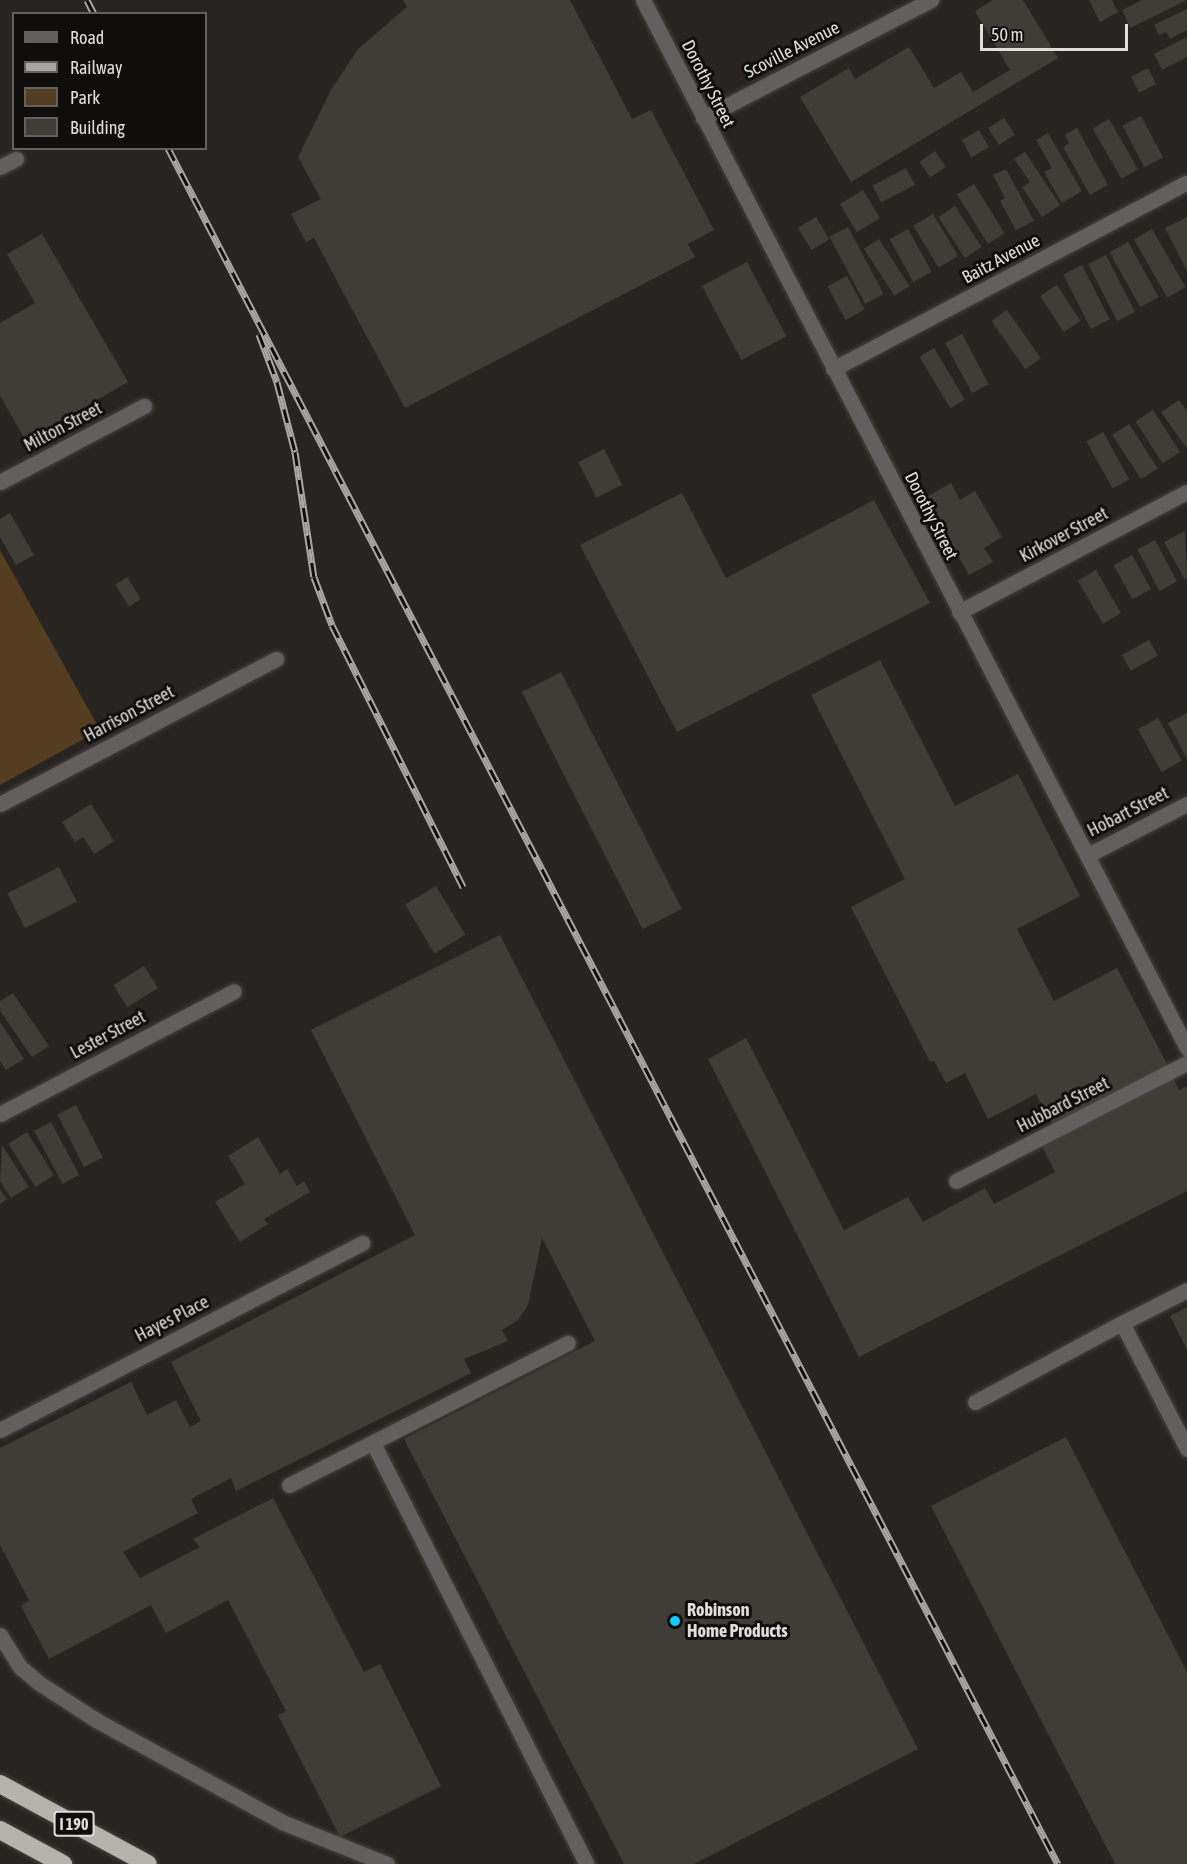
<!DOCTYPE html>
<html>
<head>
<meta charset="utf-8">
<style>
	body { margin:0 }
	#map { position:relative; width:1187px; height:1864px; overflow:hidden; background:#272421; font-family:"Asap Condensed",sans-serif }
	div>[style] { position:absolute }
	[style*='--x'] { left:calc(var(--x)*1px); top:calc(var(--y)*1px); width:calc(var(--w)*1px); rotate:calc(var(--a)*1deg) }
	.green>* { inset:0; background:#543d20 }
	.building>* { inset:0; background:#403d39; transform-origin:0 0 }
	.roads { filter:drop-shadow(0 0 2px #45423f) drop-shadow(0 0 2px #45423f) }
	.minor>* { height:15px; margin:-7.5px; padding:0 7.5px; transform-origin:7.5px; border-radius:7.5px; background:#61605e }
	.highway>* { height:18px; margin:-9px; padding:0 9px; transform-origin:9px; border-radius:9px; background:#b6b2ad }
	.rail>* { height:7px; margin-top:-3.5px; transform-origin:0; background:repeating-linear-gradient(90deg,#0f0e0c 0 14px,#a9a7a5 0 28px); box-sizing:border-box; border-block:2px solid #a9a7a5 }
	.dots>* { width:16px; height:16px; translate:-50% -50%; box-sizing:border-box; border:3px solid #0f0e0c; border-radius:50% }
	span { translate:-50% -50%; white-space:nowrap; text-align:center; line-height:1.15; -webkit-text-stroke:6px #0f0e0c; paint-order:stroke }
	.shield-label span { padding:2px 4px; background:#0f0e0c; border:2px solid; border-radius:4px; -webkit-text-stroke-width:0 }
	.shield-label { font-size:16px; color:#e0dedc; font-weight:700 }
	.street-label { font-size:18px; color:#e0dedc }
	.poi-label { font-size:18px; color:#e0dedc; font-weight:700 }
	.left { translate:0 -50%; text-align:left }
	.legend { position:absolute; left:12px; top:12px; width:195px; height:138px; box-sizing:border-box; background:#0f0e0c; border:2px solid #63615f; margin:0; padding:8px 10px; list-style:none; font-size:18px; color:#e0dedc }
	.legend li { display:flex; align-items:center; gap:12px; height:30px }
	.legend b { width:30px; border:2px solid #63615f }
	.scale { position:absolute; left:980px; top:24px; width:148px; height:27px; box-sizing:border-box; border:3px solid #e0dedc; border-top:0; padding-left:8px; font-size:18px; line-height:21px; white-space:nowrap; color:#e0dedc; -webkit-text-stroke:4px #0f0e0c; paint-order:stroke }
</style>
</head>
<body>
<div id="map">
	<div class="green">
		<div style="clip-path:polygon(0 550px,100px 730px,0 785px)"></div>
	</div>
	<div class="building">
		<div style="clip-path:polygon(403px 0,570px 0,632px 119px,651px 110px,714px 230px,688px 244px,695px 257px,405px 408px,314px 238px,306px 242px,291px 214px,321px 199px,298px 157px,330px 92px,358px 49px,407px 7px)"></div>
		<div style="clip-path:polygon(993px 0,1023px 0,1058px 58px,851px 182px,800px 97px,849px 68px,855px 79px,909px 47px,934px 88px,961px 72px,973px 92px,1010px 70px,975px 11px)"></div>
		<div style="clip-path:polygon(1089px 0,1112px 0,1118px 12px,1100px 22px)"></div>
		<div style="clip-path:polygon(1142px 0,1187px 0,1130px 28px,1122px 10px)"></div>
		<div style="clip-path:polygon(1187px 9px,1187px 30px,1170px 39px,1166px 32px,1159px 35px,1154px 25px)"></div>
		<div style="clip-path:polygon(1187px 37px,1187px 57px,1162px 70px,1154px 54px)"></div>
		<div style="left:1148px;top:68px;width:18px;height:19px;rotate:63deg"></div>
		<div style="left:1141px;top:116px;width:47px;height:21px;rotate:62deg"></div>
		<div style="left:1004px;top:118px;width:20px;height:19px;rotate:57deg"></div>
		<div style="left:1109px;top:119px;width:58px;height:19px;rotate:60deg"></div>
		<div style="clip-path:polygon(1077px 128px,1108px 185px,1090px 195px,1063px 147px,1069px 143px,1065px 135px)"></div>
		<div style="left:979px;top:130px;width:20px;height:20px;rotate:60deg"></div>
		<div style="clip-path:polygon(1048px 133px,1082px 191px,1062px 203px,1044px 172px,1052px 168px,1036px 140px)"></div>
		<div style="left:935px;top:151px;width:19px;height:19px;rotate:55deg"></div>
		<div style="clip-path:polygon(1025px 152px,1060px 205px,1042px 217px,1022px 187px,1030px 182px,1014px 159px)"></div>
		<div style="left:906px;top:168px;width:19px;height:38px;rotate:62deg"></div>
		<div style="clip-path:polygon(1006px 169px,1034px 221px,1016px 230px,1000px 201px,1005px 198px,993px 175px)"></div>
		<div style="left:974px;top:184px;width:58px;height:20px;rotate:58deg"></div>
		<div style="left:863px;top:190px;width:33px;height:27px;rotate:59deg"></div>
		<div style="left:955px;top:206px;width:49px;height:20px;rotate:57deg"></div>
		<div style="left:933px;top:214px;width:49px;height:23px;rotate:59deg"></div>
		<div style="left:816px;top:217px;width:26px;height:21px;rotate:59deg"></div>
		<div style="clip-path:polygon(1187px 217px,1187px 271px,1165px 228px)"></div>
		<div style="left:848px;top:227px;width:76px;height:21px;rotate:62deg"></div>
		<div style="left:908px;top:229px;width:49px;height:21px;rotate:61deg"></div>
		<div style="left:1152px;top:229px;width:67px;height:21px;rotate:60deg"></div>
		<div style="clip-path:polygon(42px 234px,128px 382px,26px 441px,0 396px,0 323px,35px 303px,7px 254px)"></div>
		<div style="left:879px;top:239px;width:56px;height:18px;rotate:57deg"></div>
		<div style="left:1128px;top:242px;width:63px;height:21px;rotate:61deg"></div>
		<div style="left:1106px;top:255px;width:64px;height:20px;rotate:63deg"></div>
		<div style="left:747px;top:262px;width:84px;height:51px;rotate:62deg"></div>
		<div style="left:1082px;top:265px;width:61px;height:21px;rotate:63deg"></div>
		<div style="left:847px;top:276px;width:38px;height:22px;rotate:62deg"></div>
		<div style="left:1057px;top:285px;width:43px;height:20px;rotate:57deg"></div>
		<div style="left:1007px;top:310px;width:59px;height:19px;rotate:55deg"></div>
		<div style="left:962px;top:334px;width:57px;height:19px;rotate:62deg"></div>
		<div style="left:934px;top:348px;width:60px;height:17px;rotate:59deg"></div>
		<div style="clip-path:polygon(1179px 400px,1187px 411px,1187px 449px,1161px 412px)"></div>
		<div style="left:1153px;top:410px;width:50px;height:21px;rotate:57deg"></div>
		<div style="left:1129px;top:424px;width:53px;height:20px;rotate:57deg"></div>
		<div style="left:1103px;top:432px;width:54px;height:19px;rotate:61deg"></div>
		<div style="left:604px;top:449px;width:40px;height:29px;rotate:63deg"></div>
		<div style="clip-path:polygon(951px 483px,960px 500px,975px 491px,1002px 537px,984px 548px,993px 562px,969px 575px,925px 498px)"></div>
		<div style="clip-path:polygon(682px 493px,726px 578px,874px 500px,930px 603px,677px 732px,580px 545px)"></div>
		<div style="clip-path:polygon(10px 513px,34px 555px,16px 565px,0 537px,0 519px)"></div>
		<div style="clip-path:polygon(1185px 531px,1187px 578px,1185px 580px,1164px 542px)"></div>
		<div style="left:1155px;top:540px;width:47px;height:20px;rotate:62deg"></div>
		<div style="left:1132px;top:555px;width:39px;height:21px;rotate:61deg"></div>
		<div style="left:1096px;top:570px;width:50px;height:21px;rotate:60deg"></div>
		<div style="left:127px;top:577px;width:26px;height:14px;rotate:58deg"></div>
		<div style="left:1149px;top:640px;width:18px;height:31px;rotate:61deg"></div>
		<div style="clip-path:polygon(880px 660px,955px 806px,1018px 774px,1080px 896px,1017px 929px,1054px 1001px,1117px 968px,1168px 1066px,1053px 1126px,1036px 1094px,988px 1119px,965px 1073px,946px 1083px,934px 1061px,930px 1062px,851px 907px,905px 879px,811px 695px)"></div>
		<div style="left:561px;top:672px;width:266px;height:44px;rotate:63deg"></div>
		<div style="clip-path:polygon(1187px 713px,1187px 759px,1168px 723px)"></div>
		<div style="left:1158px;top:718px;width:49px;height:23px;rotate:61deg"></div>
		<div style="clip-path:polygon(91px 804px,114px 841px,94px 854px,83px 837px,75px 842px,62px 822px)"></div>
		<div style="left:59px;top:867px;width:39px;height:58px;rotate:63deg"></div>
		<div style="left:436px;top:886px;width:57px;height:36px;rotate:59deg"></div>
		<div style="clip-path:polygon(500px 935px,918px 1749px,694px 1864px,624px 1864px,404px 1439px,595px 1341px,542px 1238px,528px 1305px,518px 1320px,502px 1330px,508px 1341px,464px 1359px,471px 1373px,236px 1491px,231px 1478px,191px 1499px,198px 1513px,123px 1552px,140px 1578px,200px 1547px,193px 1539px,273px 1498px,364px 1672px,380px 1664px,441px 1786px,340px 1837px,278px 1715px,286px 1711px,228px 1600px,166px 1633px,151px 1605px,49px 1659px,21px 1606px,29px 1600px,0 1545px,0 1448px,131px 1382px,147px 1415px,176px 1400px,190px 1427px,201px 1421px,171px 1362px,415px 1235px,311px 1030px)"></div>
		<div style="left:144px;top:966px;width:26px;height:36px;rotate:58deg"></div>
		<div style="clip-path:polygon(13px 993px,49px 1046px,32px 1057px,0 1011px,0 1001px)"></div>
		<div style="clip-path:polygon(0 1022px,24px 1059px,6px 1070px,0 1061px)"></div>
		<div style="clip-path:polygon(746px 1038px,844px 1230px,908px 1197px,923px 1222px,985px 1188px,994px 1204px,1055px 1172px,1041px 1144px,1173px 1078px,1179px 1090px,1187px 1086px,1187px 1191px,859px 1357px,708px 1059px)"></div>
		<div style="left:76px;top:1105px;width:59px;height:21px;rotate:63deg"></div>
		<div style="left:51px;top:1122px;width:60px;height:19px;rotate:62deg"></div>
		<div style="left:27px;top:1132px;width:51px;height:22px;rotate:58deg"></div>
		<div style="clip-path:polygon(258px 1137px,280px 1174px,287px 1169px,297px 1186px,304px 1181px,310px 1192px,264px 1219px,268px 1224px,240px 1242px,215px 1202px,245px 1184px,228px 1156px)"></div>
		<div style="clip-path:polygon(2px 1145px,29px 1187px,11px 1198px,0 1181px)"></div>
		<div style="clip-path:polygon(0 1190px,7px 1199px,0 1204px)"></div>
		<div style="clip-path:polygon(1187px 1307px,1187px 1350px,1170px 1316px)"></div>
		<div style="clip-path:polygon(1066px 1437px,1187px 1672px,1187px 1864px,1115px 1864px,931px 1506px)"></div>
	</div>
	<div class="roads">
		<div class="minor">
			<div style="--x:643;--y:0;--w:1181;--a:62.57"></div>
			<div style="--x:703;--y:118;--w:257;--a:-27.4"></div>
			<div style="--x:0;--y:167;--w:18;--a:-27"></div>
			<div style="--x:833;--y:369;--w:400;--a:-27.8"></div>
			<div style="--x:0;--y:482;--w:163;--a:-27.8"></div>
			<div style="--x:959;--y:612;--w:258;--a:-27.8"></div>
			<div style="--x:0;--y:804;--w:312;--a:-27.7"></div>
			<div style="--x:1088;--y:855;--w:111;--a:-27.3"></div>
			<div style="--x:0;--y:1114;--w:264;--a:-27.7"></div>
			<div style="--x:956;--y:1181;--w:259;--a:-27.1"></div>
			<div style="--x:1122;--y:1323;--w:73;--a:-26.9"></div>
			<div style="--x:975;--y:1402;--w:167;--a:-28.3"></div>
			<div style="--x:1122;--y:1323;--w:142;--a:62.7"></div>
			<div style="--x:0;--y:1430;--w:408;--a:-27.3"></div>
			<div style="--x:373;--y:1443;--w:472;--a:63.1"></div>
			<div style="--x:289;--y:1485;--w:313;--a:-27"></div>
			<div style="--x:0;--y:1635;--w:38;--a:58"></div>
			<div style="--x:20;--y:1667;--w:25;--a:40"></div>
			<div style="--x:39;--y:1683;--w:68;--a:33"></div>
			<div style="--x:96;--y:1720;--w:212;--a:28.7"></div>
			<div style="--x:282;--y:1822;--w:113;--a:21.8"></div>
		</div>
		<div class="highway">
			<div style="--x:0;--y:1784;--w:168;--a:28.4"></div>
			<div style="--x:0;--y:1830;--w:72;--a:28.4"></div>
		</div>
	</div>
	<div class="rail">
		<div style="--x:87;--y:0;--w:16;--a:63"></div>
		<div style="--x:168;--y:148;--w:1933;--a:62.59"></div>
		<div style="--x:259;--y:334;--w:51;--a:69.4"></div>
		<div style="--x:277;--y:382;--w:72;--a:75.6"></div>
		<div style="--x:295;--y:452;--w:126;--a:81.4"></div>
		<div style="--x:314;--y:577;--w:51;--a:69.4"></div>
		<div style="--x:332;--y:625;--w:293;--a:63.4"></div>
	</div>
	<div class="dots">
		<div style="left:675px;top:1621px;background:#15cafb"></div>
	</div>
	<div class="shield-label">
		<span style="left:74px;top:1824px">I 190</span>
	</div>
	<div class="street-label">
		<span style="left:792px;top:50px;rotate:-27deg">Scoville Avenue</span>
		<span style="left:708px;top:84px;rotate:63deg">Dorothy Street</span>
		<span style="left:1001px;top:259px;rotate:-28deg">Baitz Avenue</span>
		<span style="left:63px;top:427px;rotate:-28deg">Milton Street</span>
		<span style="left:931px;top:516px;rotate:63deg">Dorothy Street</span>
		<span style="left:1064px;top:535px;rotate:-28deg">Kirkover Street</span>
		<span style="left:129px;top:714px;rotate:-28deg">Harrison Street</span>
		<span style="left:1128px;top:812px;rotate:-27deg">Hobart Street</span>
		<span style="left:108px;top:1035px;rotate:-28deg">Lester Street</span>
		<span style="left:1063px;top:1105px;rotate:-27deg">Hubbard Street</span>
		<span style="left:172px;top:1319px;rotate:-27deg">Hayes Place</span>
	</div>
	<div class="poi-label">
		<span class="left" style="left:687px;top:1621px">Robinson<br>Home Products</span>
	</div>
	<ul class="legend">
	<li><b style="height:8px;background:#61605e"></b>Road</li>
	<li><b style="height:8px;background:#a9a7a5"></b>Railway</li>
	<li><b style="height:16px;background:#543d20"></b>Park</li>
	<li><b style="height:16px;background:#403d39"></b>Building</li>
	</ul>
	<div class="scale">50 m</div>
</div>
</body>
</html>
